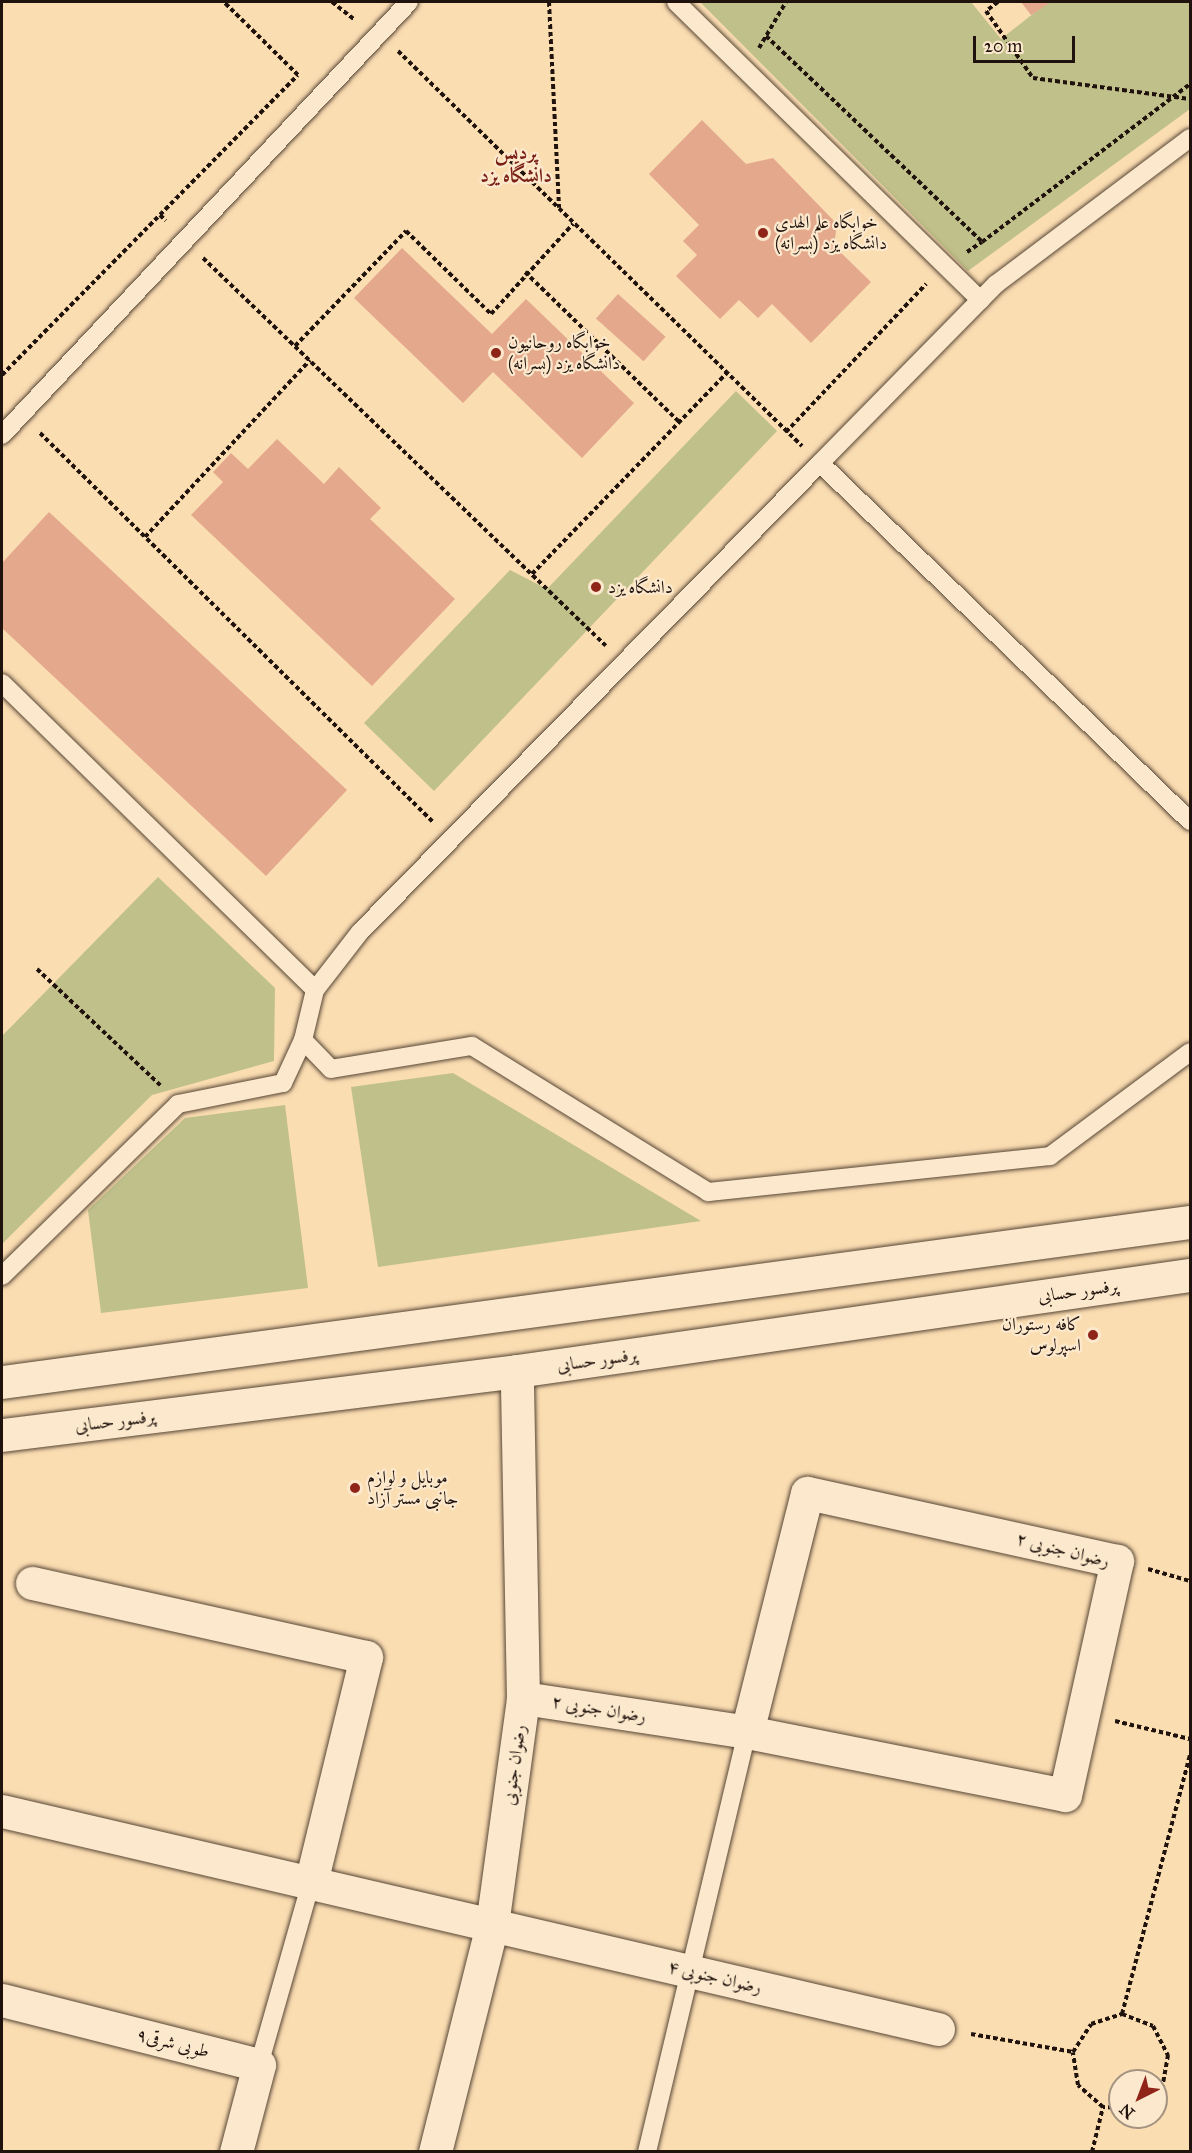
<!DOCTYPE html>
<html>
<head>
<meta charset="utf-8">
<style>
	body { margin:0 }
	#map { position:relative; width:1192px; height:2153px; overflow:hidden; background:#fbddb2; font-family:"IM FELL Great Primer",Amiri,serif }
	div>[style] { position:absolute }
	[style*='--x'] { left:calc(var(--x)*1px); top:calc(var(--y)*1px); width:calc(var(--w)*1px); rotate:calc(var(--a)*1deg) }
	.green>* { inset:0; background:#c0c08b }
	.building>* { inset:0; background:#e4a88c; transform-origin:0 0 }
	.path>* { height:4px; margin-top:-2px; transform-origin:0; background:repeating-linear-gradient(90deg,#20130d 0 4.5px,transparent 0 7.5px) }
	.roads { filter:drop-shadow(0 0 2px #574636) drop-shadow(0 0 2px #574636) }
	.service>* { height:18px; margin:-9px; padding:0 9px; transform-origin:9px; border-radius:9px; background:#fce9cd }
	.minor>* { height:33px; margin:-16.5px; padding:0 16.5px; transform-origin:16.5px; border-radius:16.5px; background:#fce9cd }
	.tertiary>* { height:33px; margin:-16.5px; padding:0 16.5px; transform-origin:16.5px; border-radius:16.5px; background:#fce9cd }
	.secondary>* { height:33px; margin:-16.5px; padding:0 16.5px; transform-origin:16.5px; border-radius:16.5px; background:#fce9cd }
	.dots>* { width:16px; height:16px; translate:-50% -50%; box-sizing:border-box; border:3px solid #fce9cd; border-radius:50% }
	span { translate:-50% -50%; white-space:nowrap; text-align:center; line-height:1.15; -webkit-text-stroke:4.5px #fce9cd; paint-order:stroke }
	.poi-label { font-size:18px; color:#20130d }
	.left { translate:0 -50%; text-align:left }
	.right { translate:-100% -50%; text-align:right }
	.street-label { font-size:18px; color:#20130d }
	.neighbourhood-label { font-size:20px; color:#7a1f14; font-weight:700 }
	.frame { position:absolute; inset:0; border:3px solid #20130d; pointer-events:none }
	.north { position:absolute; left:1108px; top:2069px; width:60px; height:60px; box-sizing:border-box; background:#fce9cd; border:2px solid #a49380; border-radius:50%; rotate:222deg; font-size:16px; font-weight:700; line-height:24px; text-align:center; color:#20130d }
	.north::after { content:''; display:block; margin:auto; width:21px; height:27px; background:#8f2418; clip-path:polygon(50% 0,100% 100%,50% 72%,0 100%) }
	.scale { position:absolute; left:973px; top:36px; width:102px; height:27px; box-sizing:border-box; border:3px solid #20130d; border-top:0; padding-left:8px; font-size:18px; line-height:21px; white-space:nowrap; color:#20130d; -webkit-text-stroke:4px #fce9cd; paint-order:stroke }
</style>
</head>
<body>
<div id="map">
	<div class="green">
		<div style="clip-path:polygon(700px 2px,971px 2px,1001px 39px,1048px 2px,1190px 2px,1190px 109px,968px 271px)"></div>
		<div style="clip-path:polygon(736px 391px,777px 431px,434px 791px,364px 723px,510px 570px,547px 589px)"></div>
		<div style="clip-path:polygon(158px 877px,275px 988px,274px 1061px,152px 1095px,2px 1244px,2px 1036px)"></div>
		<div style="clip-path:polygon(453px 1073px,701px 1221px,378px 1267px,351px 1087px)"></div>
		<div style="clip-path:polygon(285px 1105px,308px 1288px,101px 1313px,88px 1210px,185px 1118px)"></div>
	</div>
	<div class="building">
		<div style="clip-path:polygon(1021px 2px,1051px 2px,1031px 15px)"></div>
		<div style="clip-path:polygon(702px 120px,746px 164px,773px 158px,837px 224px,834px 246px,871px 282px,811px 343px,772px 304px,758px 318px,739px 300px,720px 319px,676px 276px,697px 255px,683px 241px,699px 225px,649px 174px)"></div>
		<div style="clip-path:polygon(402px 248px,492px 334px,526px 299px,634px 403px,582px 458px,493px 372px,463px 403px,354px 298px)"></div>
		<div style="left:618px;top:294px;width:64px;height:33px;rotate:42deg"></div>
		<div style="clip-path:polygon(277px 439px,324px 484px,339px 467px,381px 508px,370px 519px,455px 599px,372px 686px,191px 515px,223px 482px,213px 472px,231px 453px,248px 469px)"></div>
		<div style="clip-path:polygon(49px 512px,347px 790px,266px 876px,2px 628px,2px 563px)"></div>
	</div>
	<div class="path">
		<div style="--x:332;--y:2;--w:29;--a:38"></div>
		<div style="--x:549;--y:2;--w:206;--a:87.2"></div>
		<div style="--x:998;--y:2;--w:15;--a:143"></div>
		<div style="--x:986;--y:11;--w:82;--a:55"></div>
		<div style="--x:1033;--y:78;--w:158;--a:7.6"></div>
		<div style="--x:766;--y:36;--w:298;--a:43.6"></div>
		<div style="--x:982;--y:242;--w:261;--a:-37.2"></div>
		<div style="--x:759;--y:48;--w:53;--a:-59.6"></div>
		<div style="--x:398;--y:51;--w:565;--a:44.35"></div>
		<div style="--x:160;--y:215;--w:8;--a:45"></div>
		<div style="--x:967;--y:252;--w:18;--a:-34"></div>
		<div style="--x:203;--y:258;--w:559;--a:43.91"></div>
		<div style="--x:525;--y:272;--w:215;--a:44.2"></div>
		<div style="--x:295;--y:346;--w:160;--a:-46"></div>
		<div style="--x:406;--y:231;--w:119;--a:44.3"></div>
		<div style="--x:491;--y:314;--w:122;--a:-47.7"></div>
		<div style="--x:2;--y:375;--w:421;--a:-45.4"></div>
		<div style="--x:298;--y:75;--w:104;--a:-135.4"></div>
		<div style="--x:786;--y:432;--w:204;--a:-46.6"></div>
		<div style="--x:40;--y:433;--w:553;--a:44.71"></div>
		<div style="--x:145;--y:537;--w:242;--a:-47"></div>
		<div style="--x:532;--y:574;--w:279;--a:-45.9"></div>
		<div style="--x:37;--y:969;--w:170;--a:43.3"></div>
		<div style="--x:1148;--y:1569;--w:44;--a:15.9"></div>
		<div style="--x:1115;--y:1721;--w:77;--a:13.5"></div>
		<div style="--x:1122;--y:2014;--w:268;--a:-75.3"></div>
		<div style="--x:971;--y:2034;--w:104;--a:10"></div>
		<div style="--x:1120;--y:2108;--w:17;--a:-177"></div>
		<div style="--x:1103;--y:2107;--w:33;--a:-139"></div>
		<div style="--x:1078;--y:2085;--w:33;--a:-99"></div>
		<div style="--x:1073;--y:2052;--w:33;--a:-57"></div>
		<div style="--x:1091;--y:2024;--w:33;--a:-18"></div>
		<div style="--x:1122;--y:2014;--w:33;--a:21"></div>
		<div style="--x:1153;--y:2026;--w:33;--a:63"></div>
		<div style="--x:1168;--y:2055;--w:34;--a:100"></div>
		<div style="--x:1162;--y:2088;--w:7;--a:146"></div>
		<div style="--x:1092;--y:2152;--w:46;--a:-76.3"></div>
	</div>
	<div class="roads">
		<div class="service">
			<div style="--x:676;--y:2;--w:426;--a:44.4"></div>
			<div style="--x:1190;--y:138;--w:243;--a:143"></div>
			<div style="--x:996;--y:284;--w:251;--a:134.5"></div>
			<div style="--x:820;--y:463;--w:657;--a:134.44"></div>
			<div style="--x:360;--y:932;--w:73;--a:127.8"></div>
			<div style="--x:315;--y:990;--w:51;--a:103.5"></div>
			<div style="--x:303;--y:1040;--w:40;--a:46"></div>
			<div style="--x:331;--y:1069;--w:143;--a:-9.3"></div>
			<div style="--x:472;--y:1046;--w:278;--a:31.7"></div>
			<div style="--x:708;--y:1192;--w:344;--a:-6"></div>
			<div style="--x:1050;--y:1156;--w:174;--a:-36.6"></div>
			<div style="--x:2;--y:435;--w:594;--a:-46.77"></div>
			<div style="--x:820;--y:463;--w:515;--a:44.06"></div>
			<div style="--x:2;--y:683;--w:438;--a:44.4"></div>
			<div style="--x:2;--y:1276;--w:246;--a:-44.3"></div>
			<div style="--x:178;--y:1104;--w:107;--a:-11.3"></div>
			<div style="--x:283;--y:1083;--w:47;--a:-65.1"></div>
			<div style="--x:259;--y:2065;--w:189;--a:-74.1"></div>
			<div style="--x:647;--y:2152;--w:432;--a:-76.6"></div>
		</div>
		<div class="minor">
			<div style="--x:32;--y:1583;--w:342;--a:12.5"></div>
			<div style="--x:366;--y:1657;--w:233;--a:103.7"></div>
			<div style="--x:523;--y:1698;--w:227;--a:8.6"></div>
			<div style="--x:747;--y:1732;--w:324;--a:11.2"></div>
			<div style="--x:1065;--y:1795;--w:240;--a:-77.5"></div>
			<div style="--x:1117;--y:1561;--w:317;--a:-167.6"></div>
			<div style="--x:807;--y:1493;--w:246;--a:104.1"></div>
			<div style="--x:2;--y:1811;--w:961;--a:13.11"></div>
			<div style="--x:2;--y:2000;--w:265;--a:14.2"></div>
			<div style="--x:259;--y:2065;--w:90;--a:104.8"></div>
		</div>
		<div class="tertiary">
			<div style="--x:435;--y:2152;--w:234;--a:-75.9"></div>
			<div style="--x:492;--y:1925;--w:229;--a:-82.2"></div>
			<div style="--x:523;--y:1698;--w:327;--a:-91.1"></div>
		</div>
		<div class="secondary">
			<div style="--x:2;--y:1382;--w:1199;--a:-7.67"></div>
			<div style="--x:2;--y:1435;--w:519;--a:-7.08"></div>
			<div style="--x:517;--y:1371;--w:680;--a:-8.12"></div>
		</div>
	</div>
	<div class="dots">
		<div style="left:763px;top:233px;background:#8f2418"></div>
		<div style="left:496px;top:353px;background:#8f2418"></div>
		<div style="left:596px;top:587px;background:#8f2418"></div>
		<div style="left:1093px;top:1335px;background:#8f2418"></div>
		<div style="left:355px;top:1488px;background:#8f2418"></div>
	</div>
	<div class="poi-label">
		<span class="left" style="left:775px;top:233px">خوابگاه علم الهدی<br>(پسرانه) دانشگاه یزد</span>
		<span class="left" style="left:508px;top:353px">خوابگاه روحانیون<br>(پسرانه) دانشگاه یزد</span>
		<span class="left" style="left:608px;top:587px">دانشگاه یزد</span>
		<span class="right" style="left:1081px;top:1335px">کافه رستوران<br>اسپرلوس</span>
		<span class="left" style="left:367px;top:1488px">موبایل و لوازم<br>جانبی مستر آزاد</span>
	</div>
	<div class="street-label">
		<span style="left:1078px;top:1291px;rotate:-8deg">پرفسور حسابی</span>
		<span style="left:597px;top:1360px;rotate:-8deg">پرفسور حسابی</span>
		<span style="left:115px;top:1421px;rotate:-7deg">پرفسور حسابی</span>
		<span style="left:1063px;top:1550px;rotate:14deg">رضوان جنوبی ۲</span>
		<span style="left:599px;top:1709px;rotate:9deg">رضوان جنوبی ۲</span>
		<span style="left:514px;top:1765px;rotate:-82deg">رضوان جنوبی</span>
		<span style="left:715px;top:1977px;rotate:13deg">رضوان جنوبی ۴</span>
		<span style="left:173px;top:2043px;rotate:14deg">طوبی شرقی۹</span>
	</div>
	<div class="neighbourhood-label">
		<span style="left:516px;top:164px">پردیس<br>دانشگاه یزد</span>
	</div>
	<div class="frame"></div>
	<div class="north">N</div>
	<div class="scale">20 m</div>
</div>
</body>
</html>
